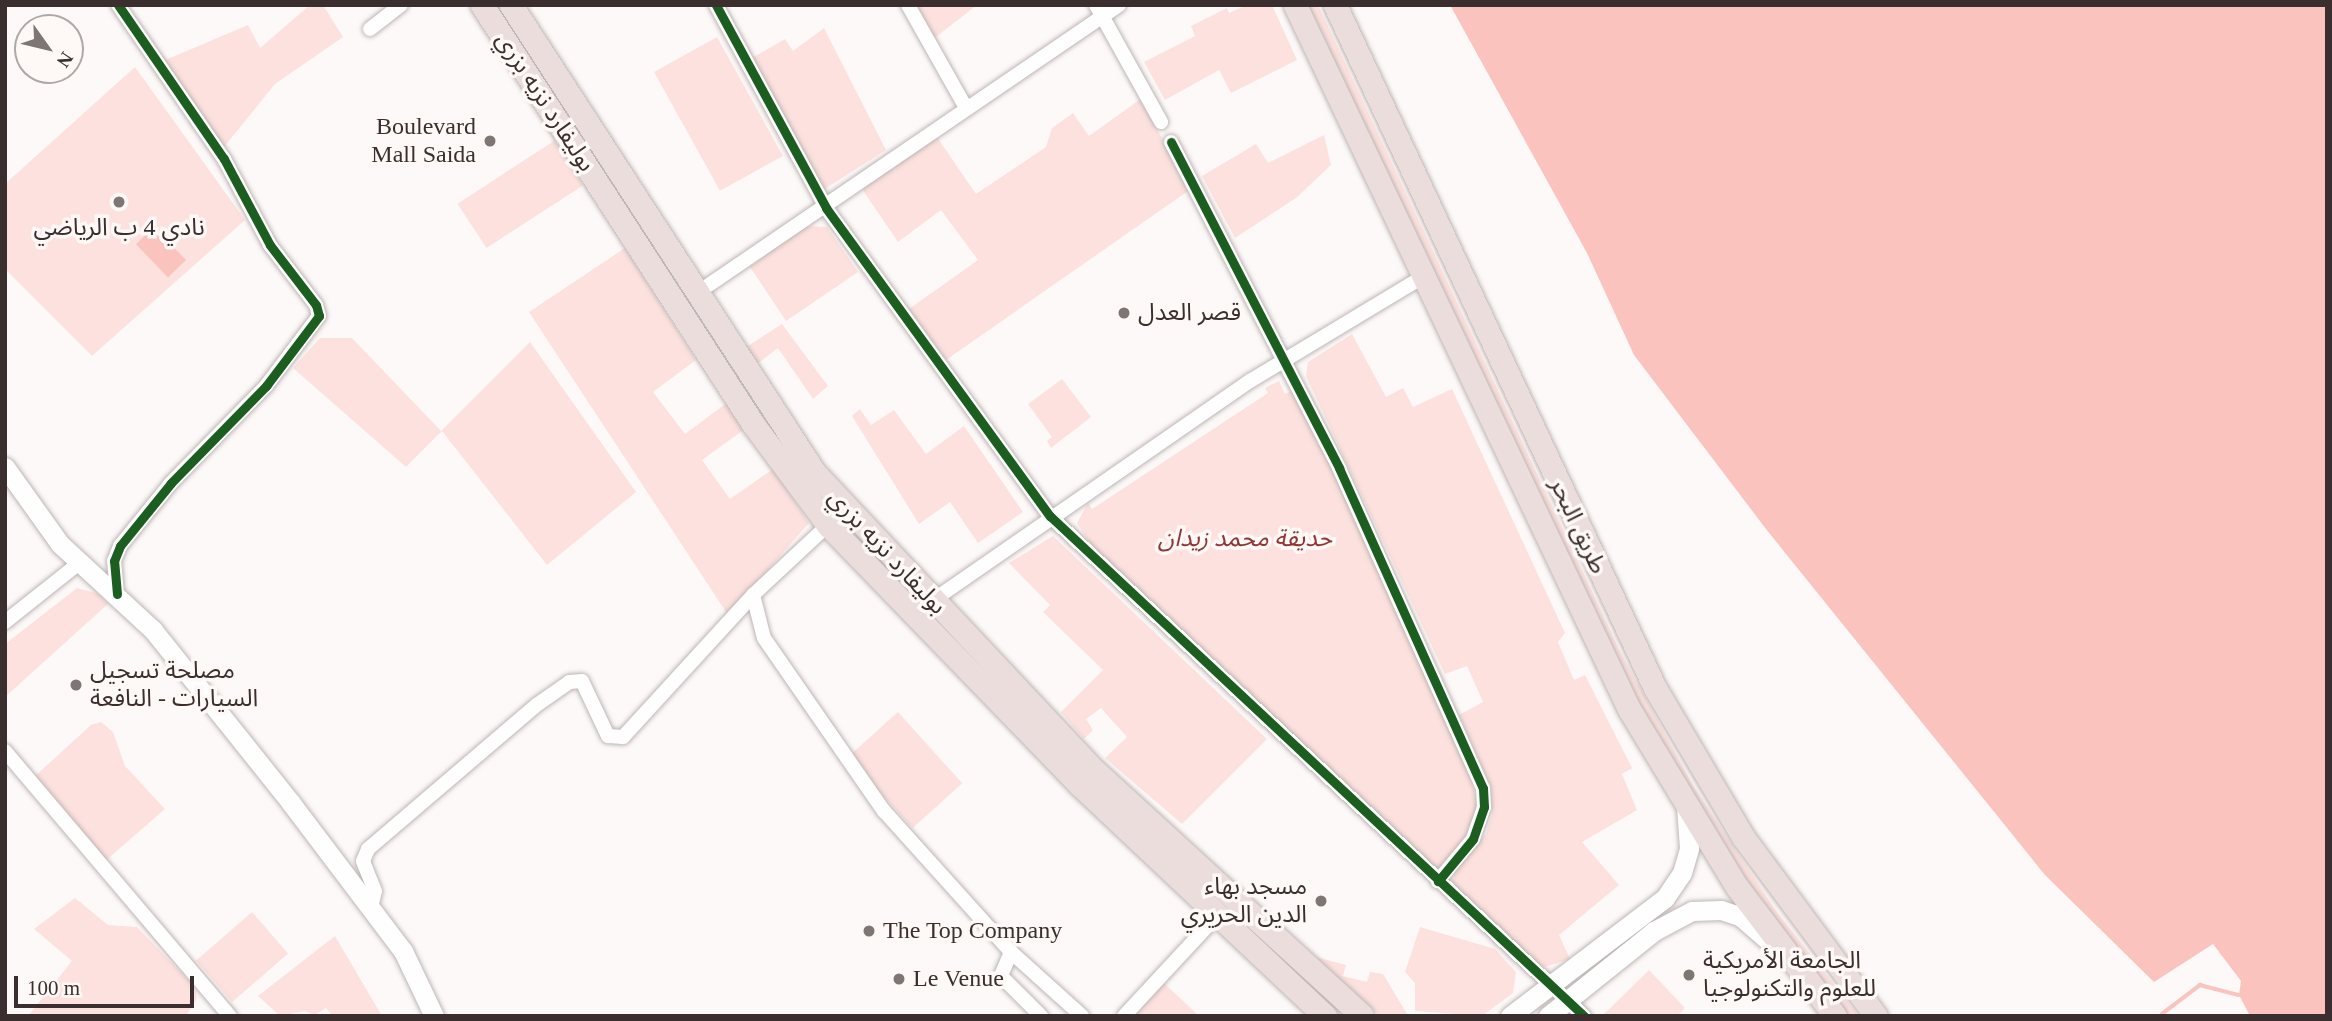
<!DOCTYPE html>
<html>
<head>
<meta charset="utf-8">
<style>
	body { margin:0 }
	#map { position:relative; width:2332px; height:1021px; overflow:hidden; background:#fdf9f8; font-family:"Times New Roman","Noto Sans Arabic",serif }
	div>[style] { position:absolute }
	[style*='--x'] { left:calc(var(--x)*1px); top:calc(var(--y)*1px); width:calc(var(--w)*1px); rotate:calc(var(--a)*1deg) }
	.green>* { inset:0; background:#fde1de; transform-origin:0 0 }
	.water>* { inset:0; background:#fac3be; transform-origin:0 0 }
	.stream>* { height:3.5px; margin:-1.75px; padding:0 1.75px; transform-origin:1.75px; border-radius:1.75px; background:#fac3be }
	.roads { filter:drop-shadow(0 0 2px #bdb6b5) drop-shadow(0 0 2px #bdb6b5) }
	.minor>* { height:14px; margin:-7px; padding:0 7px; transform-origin:7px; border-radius:7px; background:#fffefe }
	.secondary>* { height:19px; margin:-9.5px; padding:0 9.5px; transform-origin:9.5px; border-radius:9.5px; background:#fffefe }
	.trunk>* { height:23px; margin:-11.5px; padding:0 11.5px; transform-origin:11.5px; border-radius:11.5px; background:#eadddc }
	.cycleway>* { height:9px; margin:-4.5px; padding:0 4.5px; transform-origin:4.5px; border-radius:4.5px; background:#1b5e20 }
	.dots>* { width:19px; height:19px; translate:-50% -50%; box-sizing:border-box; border:4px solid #fef8f7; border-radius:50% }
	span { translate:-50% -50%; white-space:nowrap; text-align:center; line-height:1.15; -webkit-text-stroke:7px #fef8f7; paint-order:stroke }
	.street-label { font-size:24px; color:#3a2f2e }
	.poi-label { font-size:24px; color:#3a2f2e }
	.right { translate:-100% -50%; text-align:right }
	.left { translate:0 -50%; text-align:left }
	.park-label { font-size:24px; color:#8f3633; font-style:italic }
	.frame { position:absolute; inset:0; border:7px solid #3a2f2e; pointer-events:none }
	.north { position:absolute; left:14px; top:14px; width:70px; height:70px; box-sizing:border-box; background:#fef8f7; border:2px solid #b0a8a7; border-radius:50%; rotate:124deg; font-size:19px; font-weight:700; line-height:28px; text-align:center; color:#3a2f2e }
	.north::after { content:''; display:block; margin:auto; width:24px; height:32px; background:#7e7675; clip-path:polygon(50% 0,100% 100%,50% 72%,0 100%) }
	.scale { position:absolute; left:14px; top:976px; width:180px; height:32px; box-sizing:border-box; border:4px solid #3a2f2e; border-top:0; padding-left:9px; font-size:21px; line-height:24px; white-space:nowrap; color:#3a2f2e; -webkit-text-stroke:5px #fef8f7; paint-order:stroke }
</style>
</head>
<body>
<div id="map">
	<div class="green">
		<div style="clip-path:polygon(310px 5px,323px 5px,343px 37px,275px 84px,224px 147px,163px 61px,248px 25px,260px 48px)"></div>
		<div style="clip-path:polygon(914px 5px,977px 5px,932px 40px)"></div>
		<div style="clip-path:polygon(1247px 5px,1272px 5px,1297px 60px,1231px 93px,1219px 70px,1165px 100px,1144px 62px,1195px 36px,1191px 26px,1227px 8px,1229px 13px)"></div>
		<div style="clip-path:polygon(1307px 5px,1318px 5px,1619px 649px,1694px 787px,1777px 912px,1859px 1016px,1845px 1016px,1770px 920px,1685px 792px,1610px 652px)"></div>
		<div style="clip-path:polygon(824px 28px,886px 150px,823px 190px,752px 58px,785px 39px,793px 51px)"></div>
		<div style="left:717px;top:37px;width:136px;height:72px;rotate:61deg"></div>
		<div style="clip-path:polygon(135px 67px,245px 220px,92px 356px,5px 269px,5px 184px)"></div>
		<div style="clip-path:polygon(1142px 98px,1188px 191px,946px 360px,909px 309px,978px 260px,941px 210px,898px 242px,862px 189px,937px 137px,976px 194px,1046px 147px,1052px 128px,1073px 113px,1089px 136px)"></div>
		<div style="clip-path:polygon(1324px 135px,1331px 165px,1296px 198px,1235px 238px,1202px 176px,1256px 144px,1268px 163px)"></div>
		<div style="left:554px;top:141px;width:53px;height:115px;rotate:57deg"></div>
		<div style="clip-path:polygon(805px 226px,827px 227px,858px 272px,786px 321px,750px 267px)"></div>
		<div style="clip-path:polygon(625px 248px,696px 360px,653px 392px,685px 434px,728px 402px,745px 429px,702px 460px,730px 499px,773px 469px,809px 523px,728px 615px,529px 312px)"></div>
		<div style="clip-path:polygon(782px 324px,828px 386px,813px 399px,778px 348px,757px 364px,746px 347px)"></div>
		<div style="clip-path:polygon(1352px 334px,1386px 397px,1403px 388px,1413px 407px,1452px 389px,1565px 633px,1558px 642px,1574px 680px,1585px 675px,1632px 768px,1622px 774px,1637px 810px,1582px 842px,1619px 885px,1559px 935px,1570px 959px,1544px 967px,1532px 960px,1451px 886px,1455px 872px,1486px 834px,1492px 815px,1491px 787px,1459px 715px,1483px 702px,1467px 666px,1445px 674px,1306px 376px,1308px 362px)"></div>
		<div style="clip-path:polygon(320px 338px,352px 338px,441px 431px,530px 342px,636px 492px,547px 565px,442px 431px,406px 467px,293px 368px)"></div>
		<div style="clip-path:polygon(1062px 379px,1091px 417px,1051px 448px,1047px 441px,1052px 437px,1028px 404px)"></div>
		<div style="clip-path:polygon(1279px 381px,1285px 394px,1297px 388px,1471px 779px,1478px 807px,1472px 833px,1438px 870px,1091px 545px,1077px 523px,1088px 503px,1092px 509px,1268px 393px,1265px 388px)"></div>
		<div style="clip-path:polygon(860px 409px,871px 425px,894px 410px,926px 454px,964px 426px,1023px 512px,978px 543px,950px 502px,919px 524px,852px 416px)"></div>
		<div style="clip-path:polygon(1053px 536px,1267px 739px,1182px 824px,1105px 758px,1127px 737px,1101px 708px,1086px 719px,1093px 730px,1084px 739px,1061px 712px,1103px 670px,1043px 612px,1050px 605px,1009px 563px)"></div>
		<div style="clip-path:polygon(77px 588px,99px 594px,108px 604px,5px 697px,5px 644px)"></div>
		<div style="left:898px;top:712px;width:96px;height:67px;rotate:48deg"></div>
		<div style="clip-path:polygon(101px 722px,113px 732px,125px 766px,165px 809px,104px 862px,34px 777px,91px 725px)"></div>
		<div style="clip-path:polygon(75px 898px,108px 925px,137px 927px,195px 987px,197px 998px,186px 1016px,28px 1016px,72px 961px,34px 929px)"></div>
		<div style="left:252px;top:912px;width:55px;height:74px;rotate:49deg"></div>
		<div style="clip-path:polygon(1420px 927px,1495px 949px,1516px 972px,1513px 993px,1482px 1016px,1415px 1011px,1415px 983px,1405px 972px)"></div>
		<div style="clip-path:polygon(335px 936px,382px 1016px,333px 1016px,326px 1008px,315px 1015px,304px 1011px,280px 1016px,258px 996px)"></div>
		<div style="clip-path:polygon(1316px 957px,1346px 965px,1343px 976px,1367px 982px,1370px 972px,1383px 974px,1407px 1014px,1380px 1016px)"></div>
		<div style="clip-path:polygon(1649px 970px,1685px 1008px,1677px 1016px,1602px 1016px)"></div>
		<div style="clip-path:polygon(1163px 982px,1199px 1016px,1135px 1016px)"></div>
	</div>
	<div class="water">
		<div style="clip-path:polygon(1450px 5px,2327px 5px,2327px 1016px,2250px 1016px,2239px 995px,2241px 981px,2213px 944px,2154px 982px,2045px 875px,1766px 529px,1634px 355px,1587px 253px)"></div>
		<div style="left:154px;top:227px;width:46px;height:25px;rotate:46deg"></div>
	</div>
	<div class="stream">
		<div style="--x:2162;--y:1014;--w:48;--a:-37.3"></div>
		<div style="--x:2200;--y:985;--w:40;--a:14.4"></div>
	</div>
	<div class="roads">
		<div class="minor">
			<div style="--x:716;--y:5;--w:231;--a:61.5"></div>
			<div style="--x:826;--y:208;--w:381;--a:54"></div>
			<div style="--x:1050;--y:516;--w:732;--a:43.12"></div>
			<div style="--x:908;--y:5;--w:118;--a:60.6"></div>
			<div style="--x:1096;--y:5;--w:134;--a:60.9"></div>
			<div style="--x:370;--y:29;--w:39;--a:-38"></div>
			<div style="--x:1171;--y:142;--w:367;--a:62.7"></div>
			<div style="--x:1339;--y:468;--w:351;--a:65.8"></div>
			<div style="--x:1483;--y:788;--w:19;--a:87"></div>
			<div style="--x:1484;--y:807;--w:34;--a:109"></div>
			<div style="--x:1473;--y:839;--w:55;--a:129.8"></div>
			<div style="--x:697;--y:293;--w:511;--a:-34.31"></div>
			<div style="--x:828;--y:525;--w:103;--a:137"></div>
			<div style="--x:753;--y:595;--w:44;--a:75.7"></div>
			<div style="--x:764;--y:638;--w:211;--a:55.3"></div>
			<div style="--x:884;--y:811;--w:190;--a:48"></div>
			<div style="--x:1011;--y:952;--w:96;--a:42"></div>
			<div style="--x:117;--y:594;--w:33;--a:-95"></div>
			<div style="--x:114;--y:561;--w:16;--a:-68"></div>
			<div style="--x:120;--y:546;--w:81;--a:-51"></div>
			<div style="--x:171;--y:483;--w:136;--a:-45.6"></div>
			<div style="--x:266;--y:386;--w:88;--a:-52.9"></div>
			<div style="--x:319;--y:316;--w:11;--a:-105"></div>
			<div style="--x:316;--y:305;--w:76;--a:-127.5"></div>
			<div style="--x:270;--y:245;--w:98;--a:-118.1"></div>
			<div style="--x:224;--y:159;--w:187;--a:-124.5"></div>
			<div style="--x:932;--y:601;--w:387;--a:-34.7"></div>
			<div style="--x:1250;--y:381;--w:203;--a:-31.1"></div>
			<div style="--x:5;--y:622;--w:93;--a:-38.5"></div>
			<div style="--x:5;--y:751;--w:348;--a:49.7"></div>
			<div style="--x:371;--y:908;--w:17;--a:-77"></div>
			<div style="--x:375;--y:891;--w:32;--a:-112"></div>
			<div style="--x:363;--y:861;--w:13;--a:-67"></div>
			<div style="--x:368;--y:849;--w:223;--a:-40.5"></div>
			<div style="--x:538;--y:704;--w:38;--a:-35"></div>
			<div style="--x:569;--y:682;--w:13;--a:-4"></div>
			<div style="--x:582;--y:681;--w:61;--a:64.7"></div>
			<div style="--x:608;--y:736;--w:15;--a:4"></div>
			<div style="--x:623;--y:737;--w:193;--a:-47.5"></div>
			<div style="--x:1011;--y:952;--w:26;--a:113"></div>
			<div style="--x:1001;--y:976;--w:57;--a:45"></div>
			<div style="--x:1124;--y:1016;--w:135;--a:-47.1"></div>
		</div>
		<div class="secondary">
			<div style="--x:5;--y:467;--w:95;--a:54.5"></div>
			<div style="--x:60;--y:544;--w:127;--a:42.8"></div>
			<div style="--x:153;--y:630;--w:221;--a:51.4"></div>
			<div style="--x:291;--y:803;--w:186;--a:52.9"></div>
			<div style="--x:403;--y:951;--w:72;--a:64.5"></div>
			<div style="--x:1510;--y:1016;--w:195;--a:-37.3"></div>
			<div style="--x:1665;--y:898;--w:30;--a:-56"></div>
			<div style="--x:1682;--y:873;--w:26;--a:-74"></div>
			<div style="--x:1689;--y:848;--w:42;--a:-94.1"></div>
			<div style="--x:1548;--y:1016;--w:136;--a:-38.7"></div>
			<div style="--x:1654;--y:931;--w:43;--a:-27.8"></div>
			<div style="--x:1692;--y:911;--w:29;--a:-2"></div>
			<div style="--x:1721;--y:910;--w:20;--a:18"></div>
			<div style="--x:1740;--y:916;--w:41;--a:41.1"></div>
		</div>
		<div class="trunk">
			<div style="--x:482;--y:5;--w:499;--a:57.1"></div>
			<div style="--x:753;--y:424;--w:126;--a:53.4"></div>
			<div style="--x:828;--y:525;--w:362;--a:45.9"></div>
			<div style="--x:1080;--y:785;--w:337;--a:43.3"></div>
			<div style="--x:511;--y:5;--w:557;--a:57.02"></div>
			<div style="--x:814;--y:472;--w:410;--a:46.8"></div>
			<div style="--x:1095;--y:771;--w:362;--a:42.5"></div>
			<div style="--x:1295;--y:5;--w:779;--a:64.62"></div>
			<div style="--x:1629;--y:709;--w:208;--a:58.8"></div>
			<div style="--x:1737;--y:887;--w:162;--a:52.8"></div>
			<div style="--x:1335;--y:5;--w:754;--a:64.9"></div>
			<div style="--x:1655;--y:688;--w:173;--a:59.4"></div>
			<div style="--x:1743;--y:837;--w:223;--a:53.4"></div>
		</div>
	</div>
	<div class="cycleway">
		<div style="--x:716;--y:5;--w:231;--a:61.5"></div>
		<div style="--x:826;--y:208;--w:381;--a:54"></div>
		<div style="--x:1050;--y:516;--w:732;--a:43.12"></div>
		<div style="--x:1171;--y:142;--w:367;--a:62.7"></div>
		<div style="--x:1339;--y:468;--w:351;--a:65.8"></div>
		<div style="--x:1483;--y:788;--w:19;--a:87"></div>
		<div style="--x:1484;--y:807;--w:34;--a:109"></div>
		<div style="--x:1473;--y:839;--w:55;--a:129.8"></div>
		<div style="--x:117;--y:594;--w:33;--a:-95"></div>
		<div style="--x:114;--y:561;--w:16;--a:-68"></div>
		<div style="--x:120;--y:546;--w:81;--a:-51"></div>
		<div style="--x:171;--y:483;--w:136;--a:-45.6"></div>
		<div style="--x:266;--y:386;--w:88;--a:-52.9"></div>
		<div style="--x:319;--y:316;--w:11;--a:-105"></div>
		<div style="--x:316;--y:305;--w:76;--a:-127.5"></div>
		<div style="--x:270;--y:245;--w:98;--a:-118.1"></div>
		<div style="--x:224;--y:159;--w:187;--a:-124.5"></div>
	</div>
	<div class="dots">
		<div style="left:490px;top:141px;background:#7e7675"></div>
		<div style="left:119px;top:202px;background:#7e7675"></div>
		<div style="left:1124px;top:313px;background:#7e7675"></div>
		<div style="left:76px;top:685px;background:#7e7675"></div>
		<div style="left:1321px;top:901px;background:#7e7675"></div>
		<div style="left:869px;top:931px;background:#7e7675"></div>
		<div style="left:1689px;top:975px;background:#7e7675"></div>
		<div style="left:899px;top:979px;background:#7e7675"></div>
	</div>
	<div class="street-label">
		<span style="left:545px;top:102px;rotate:57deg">بوليفارد نزيه بزري</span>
		<span style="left:1578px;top:526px;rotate:65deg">طريق البحر</span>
		<span style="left:887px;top:552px;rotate:47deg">بوليفارد نزيه بزري</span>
	</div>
	<div class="poi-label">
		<span class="right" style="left:476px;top:141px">Boulevard<br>Mall Saida</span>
		<span style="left:119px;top:228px">نادي 4 ب الرياضي</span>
		<span class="left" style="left:1138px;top:313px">قصر العدل</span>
		<span class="left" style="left:90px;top:685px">مصلحة تسجيل<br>السيارات - النافعة</span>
		<span class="right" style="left:1307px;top:901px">مسجد بهاء<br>الدين الحريري</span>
		<span class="left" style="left:883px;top:931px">The Top Company</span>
		<span class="left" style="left:1703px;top:975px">الجامعة الأمريكية<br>للعلوم والتكنولوجيا</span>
		<span class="left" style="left:913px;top:979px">Le Venue</span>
	</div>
	<div class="park-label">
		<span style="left:1245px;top:539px">حديقة محمد زيدان</span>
	</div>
	<div class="frame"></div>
	<div class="north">N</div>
	<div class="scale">100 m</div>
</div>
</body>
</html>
